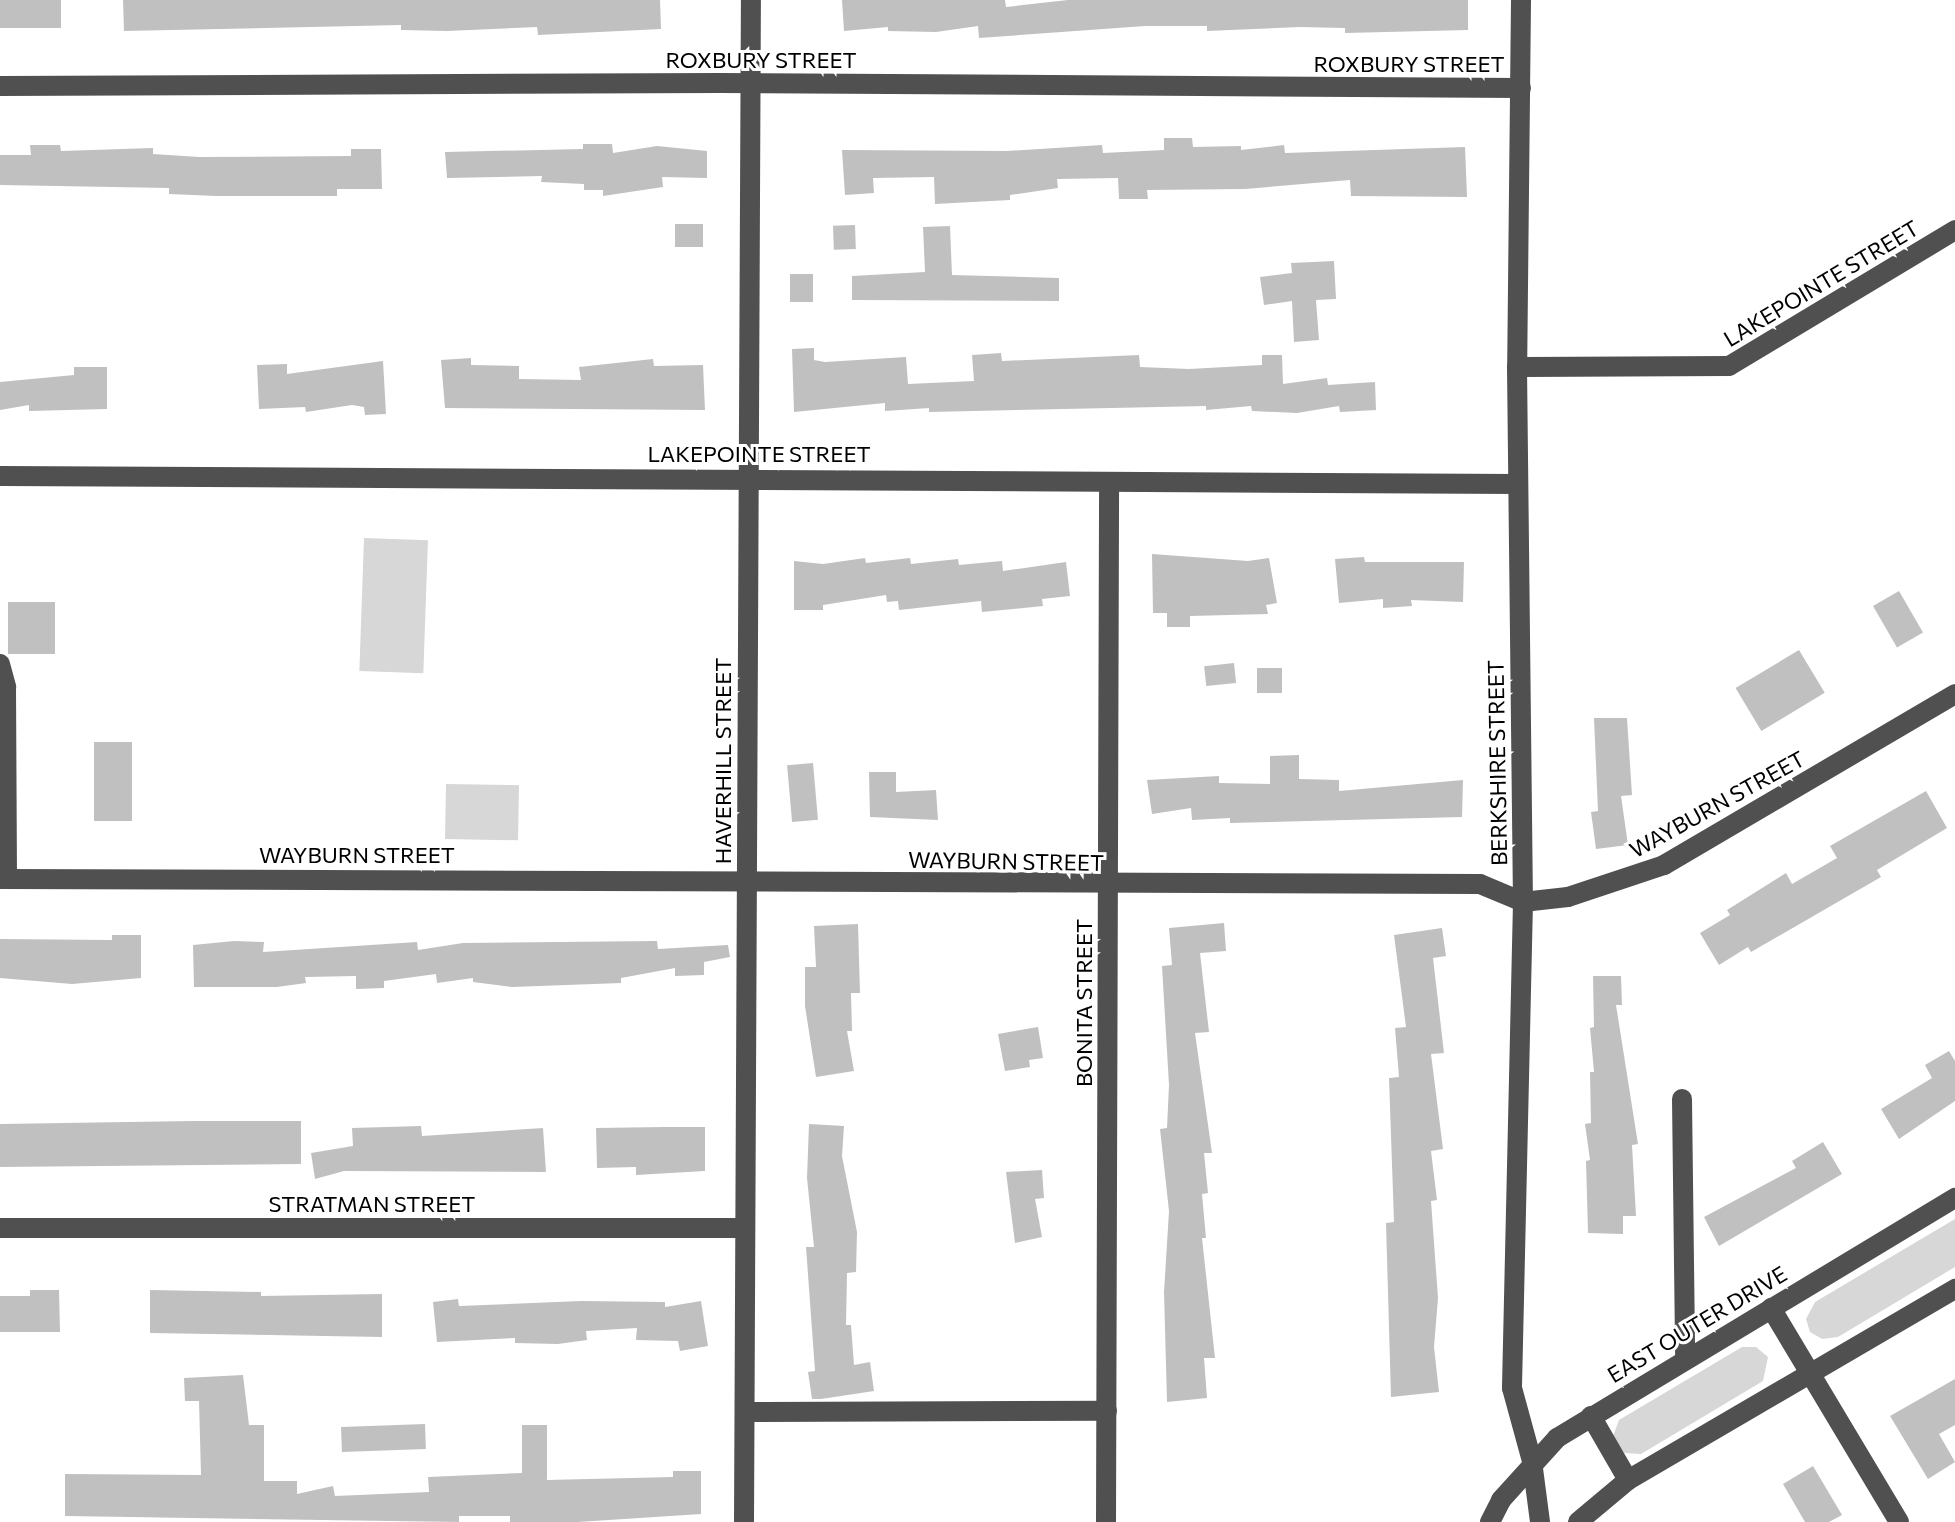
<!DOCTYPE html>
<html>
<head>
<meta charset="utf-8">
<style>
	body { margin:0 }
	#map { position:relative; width:1955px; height:1522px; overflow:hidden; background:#fff; font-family:Commissioner,sans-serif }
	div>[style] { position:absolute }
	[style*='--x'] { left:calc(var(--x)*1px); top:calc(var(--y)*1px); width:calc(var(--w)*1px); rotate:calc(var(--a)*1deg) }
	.green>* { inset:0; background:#d7d7d7; transform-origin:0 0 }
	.building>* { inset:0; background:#c0c0c0; transform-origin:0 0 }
	.minor>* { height:20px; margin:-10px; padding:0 10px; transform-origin:10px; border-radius:10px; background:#505050 }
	span { translate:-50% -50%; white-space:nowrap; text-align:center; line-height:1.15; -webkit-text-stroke:6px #fff; paint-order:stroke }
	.street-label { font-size:22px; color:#000 }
</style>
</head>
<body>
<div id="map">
	<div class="green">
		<div style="left:364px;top:538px;width:64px;height:133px;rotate:2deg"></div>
		<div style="left:446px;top:784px;width:73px;height:55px;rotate:1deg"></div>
		<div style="clip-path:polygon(1955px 1219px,1955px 1267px,1838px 1337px,1822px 1339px,1810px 1332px,1806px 1319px,1815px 1302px)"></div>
		<div style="clip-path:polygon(1742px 1347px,1756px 1347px,1768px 1357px,1763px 1381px,1641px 1454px,1624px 1453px,1613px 1436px,1619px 1420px)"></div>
	</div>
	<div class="building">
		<div style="left:0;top:0;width:61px;height:28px"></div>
		<div style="clip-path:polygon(123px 0,660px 0,661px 29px,538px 35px,537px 27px,447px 31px,401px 30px,401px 25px,124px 31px)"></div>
		<div style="clip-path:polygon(842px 0,1005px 0,1006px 7px,1068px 0,1468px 0,1468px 30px,1345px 33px,1345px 28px,1300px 27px,1207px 31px,1207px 26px,1145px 26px,979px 38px,978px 26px,936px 32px,888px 31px,888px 27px,844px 31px)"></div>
		<div style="clip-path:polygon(1164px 138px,1192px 138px,1193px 147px,1241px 146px,1241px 150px,1284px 145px,1285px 153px,1465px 147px,1467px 197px,1351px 196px,1350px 180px,1245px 189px,1147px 190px,1148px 199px,1119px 199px,1118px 178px,1057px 179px,1058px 188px,1010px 195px,1010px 200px,935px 204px,934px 177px,873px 178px,874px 193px,845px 195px,842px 150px,1007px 151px,1102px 145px,1103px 153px,1164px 150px)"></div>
		<div style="clip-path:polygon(583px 144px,612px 144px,613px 153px,657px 146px,707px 151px,707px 178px,662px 177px,663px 187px,603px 196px,603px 190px,584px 190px,584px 184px,541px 182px,542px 176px,447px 178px,445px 152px,583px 149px)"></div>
		<div style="clip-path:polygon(30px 145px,60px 145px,61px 151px,153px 148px,153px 154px,199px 157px,351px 156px,351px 149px,381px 149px,382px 189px,337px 189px,337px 196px,216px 196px,169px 194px,169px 188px,0 185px,0 155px,31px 155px)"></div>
		<div style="left:675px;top:224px;width:28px;height:23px"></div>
		<div style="left:855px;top:225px;width:24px;height:22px;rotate:88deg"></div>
		<div style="clip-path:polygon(950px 226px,952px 275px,1059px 278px,1059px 301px,852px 300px,852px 276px,925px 272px,923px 227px)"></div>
		<div style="clip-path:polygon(1334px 261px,1336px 299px,1316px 300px,1319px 340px,1294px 342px,1292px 301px,1264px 305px,1260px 277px,1292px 273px,1291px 263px)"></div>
		<div style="left:790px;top:274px;width:23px;height:28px"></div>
		<div style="clip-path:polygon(814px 348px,814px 360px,825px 362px,906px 357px,908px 384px,974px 381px,972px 355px,1001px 353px,1002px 361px,1139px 355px,1140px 367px,1189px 369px,1262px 365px,1262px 355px,1282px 355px,1283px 384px,1327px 378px,1328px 385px,1375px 382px,1376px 410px,1340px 412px,1339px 406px,1297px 413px,1252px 411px,1251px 406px,1206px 410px,1206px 406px,929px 412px,929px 408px,885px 411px,885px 403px,794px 412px,792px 349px)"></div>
		<div style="clip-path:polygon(471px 358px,471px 365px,519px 366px,519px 379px,581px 380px,579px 367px,653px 359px,654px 366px,703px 365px,705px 410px,445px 408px,441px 360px)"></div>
		<div style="clip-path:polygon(383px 361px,386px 414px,365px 415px,364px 407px,352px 405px,306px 412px,305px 407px,259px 409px,257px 365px,287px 364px,287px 374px)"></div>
		<div style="clip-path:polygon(74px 367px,107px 367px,107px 409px,29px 411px,29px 405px,0 410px,0 382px,74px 375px)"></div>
		<div style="clip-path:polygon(1152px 554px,1248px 561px,1269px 558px,1277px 603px,1266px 605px,1268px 614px,1190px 616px,1190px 627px,1167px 627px,1167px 613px,1153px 613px)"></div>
		<div style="clip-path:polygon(1364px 557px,1365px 562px,1464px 562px,1463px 602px,1411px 600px,1412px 606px,1383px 608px,1383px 599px,1339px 603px,1335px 559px)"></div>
		<div style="clip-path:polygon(865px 558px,866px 563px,910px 558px,911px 564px,958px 559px,959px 565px,1002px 561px,1003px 571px,1066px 562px,1070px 596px,1042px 599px,1043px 606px,982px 612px,981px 601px,899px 610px,898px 601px,887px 602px,886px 595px,823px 605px,823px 610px,794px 610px,794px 561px,823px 564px)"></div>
		<div style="left:1899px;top:591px;width:48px;height:30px;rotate:60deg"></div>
		<div style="left:8px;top:602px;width:47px;height:52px"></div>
		<div style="left:1799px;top:650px;width:50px;height:74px;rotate:59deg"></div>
		<div style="left:1234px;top:663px;width:20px;height:30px;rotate:84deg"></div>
		<div style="left:1257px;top:668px;width:25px;height:25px"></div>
		<div style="clip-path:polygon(1594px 718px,1627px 718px,1632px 795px,1621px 796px,1628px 845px,1596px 849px,1591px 812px,1598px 811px)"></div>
		<div style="left:132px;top:742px;width:79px;height:38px;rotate:90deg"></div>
		<div style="clip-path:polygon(1299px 755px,1299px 779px,1339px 780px,1339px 791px,1463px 780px,1462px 817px,1230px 823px,1230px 818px,1192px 820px,1191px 808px,1152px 814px,1147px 780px,1219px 776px,1219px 783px,1270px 784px,1270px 756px)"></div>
		<div style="left:813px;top:763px;width:57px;height:26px;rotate:85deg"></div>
		<div style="clip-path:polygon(869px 772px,896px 772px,896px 792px,936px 790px,938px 820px,870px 817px)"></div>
		<div style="clip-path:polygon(1926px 791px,1947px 828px,1877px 870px,1881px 877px,1751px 952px,1748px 947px,1719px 965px,1700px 933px,1730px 915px,1727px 910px,1786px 873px,1792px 884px,1837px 858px,1830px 846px)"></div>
		<div style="clip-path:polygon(1224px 923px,1226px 951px,1200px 953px,1209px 1032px,1195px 1033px,1212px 1153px,1204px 1153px,1208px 1193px,1202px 1194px,1206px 1238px,1202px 1238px,1215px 1358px,1204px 1358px,1207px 1398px,1167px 1402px,1164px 1292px,1169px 1211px,1160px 1129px,1167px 1128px,1169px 1085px,1162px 966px,1172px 965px,1169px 928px)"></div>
		<div style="clip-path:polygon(858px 924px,860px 993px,851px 993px,852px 1031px,847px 1031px,854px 1071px,816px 1077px,805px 1006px,805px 967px,816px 967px,814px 926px)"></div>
		<div style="clip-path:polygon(1442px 928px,1446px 956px,1433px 958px,1444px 1053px,1431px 1054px,1443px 1149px,1431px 1151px,1437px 1200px,1431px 1201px,1438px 1298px,1434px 1347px,1439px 1392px,1391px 1397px,1386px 1223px,1394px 1222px,1389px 1078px,1399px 1077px,1395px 1028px,1406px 1027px,1394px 935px)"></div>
		<div style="clip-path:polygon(112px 935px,141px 935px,141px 978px,72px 984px,0 978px,0 939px,112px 940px)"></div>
		<div style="clip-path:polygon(234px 941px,264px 942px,263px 952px,417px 942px,418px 950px,463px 943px,657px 941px,658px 949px,728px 945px,730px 957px,704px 962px,704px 975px,675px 976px,675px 968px,621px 978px,621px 983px,512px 987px,473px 982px,473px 978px,437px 983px,436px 974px,384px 981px,384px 988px,356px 989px,356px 976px,305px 977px,306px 983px,277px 987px,194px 987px,193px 945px)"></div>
		<div style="clip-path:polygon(1593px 976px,1621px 976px,1622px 1005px,1616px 1005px,1638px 1144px,1632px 1145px,1636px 1216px,1623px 1216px,1623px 1234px,1588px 1233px,1586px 1161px,1590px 1160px,1585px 1124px,1591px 1123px,1590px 1072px,1594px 1072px,1590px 1028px,1594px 1027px)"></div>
		<div style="clip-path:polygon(1038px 1027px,1043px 1058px,1029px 1060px,1030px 1067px,1005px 1071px,998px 1034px)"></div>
		<div style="clip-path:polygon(1949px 1051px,1955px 1061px,1955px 1101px,1899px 1139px,1881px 1109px,1932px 1078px,1925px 1065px)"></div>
		<div style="clip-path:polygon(192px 1121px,301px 1121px,301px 1164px,0 1167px,0 1124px)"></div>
		<div style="clip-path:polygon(809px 1124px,844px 1126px,842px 1156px,857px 1232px,856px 1272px,847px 1273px,846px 1325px,851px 1325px,854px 1365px,870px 1362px,874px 1391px,821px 1399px,812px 1399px,808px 1372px,815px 1371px,806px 1247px,814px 1247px,807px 1178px)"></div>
		<div style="clip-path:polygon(421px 1126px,422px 1136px,543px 1128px,546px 1172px,344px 1171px,315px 1179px,311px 1153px,353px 1146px,352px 1128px)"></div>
		<div style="clip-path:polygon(664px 1127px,705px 1127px,705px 1171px,636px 1175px,636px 1167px,597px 1168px,596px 1128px)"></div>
		<div style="clip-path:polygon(1823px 1142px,1842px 1174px,1719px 1246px,1704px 1217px,1796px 1168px,1792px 1161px)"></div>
		<div style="clip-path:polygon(1042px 1170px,1044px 1198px,1035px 1199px,1042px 1237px,1015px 1243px,1006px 1172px)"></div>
		<div style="clip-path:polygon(30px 1290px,59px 1290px,60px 1332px,0 1332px,0 1296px,30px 1296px)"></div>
		<div style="clip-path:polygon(150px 1290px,261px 1292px,261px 1296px,382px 1294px,382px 1337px,150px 1333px)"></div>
		<div style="clip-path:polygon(458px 1299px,459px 1306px,581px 1301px,665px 1302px,665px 1307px,701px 1301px,708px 1346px,680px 1351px,678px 1341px,636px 1340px,637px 1328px,586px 1331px,587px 1340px,558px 1344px,515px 1343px,515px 1338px,437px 1342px,433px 1302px)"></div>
		<div style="clip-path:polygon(243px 1375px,249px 1425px,264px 1425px,264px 1481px,297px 1481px,297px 1494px,333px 1486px,335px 1496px,429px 1492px,428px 1477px,522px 1473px,522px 1425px,547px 1425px,547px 1480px,673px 1477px,673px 1471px,701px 1471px,701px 1514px,578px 1522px,510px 1522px,510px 1516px,459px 1516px,459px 1522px,65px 1516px,65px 1474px,201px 1475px,199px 1401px,185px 1401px,184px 1378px)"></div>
		<div style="clip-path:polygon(1955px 1379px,1955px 1425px,1939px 1434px,1955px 1462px,1928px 1479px,1890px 1416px)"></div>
		<div style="left:425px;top:1424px;width:25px;height:84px;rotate:88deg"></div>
		<div style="clip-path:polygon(1813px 1466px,1842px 1515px,1829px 1522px,1805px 1522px,1783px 1484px)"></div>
	</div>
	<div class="minor">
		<div style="--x:1521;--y:0;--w:367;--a:90.6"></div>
		<div style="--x:1517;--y:367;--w:535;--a:89.36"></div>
		<div style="--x:1523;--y:902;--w:486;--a:91.3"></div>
		<div style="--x:1512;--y:1388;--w:76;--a:74.7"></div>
		<div style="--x:1532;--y:1461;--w:62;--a:82.5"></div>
		<div style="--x:0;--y:86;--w:720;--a:-0.24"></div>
		<div style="--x:720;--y:83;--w:801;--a:0.36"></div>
		<div style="--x:1517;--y:367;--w:212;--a:-0.3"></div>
		<div style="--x:1729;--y:366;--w:264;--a:-31"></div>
		<div style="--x:0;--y:476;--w:1518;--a:0.3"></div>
		<div style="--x:0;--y:664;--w:24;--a:75"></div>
		<div style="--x:6;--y:687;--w:192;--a:89.7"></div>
		<div style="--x:0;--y:879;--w:1480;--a:0.19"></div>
		<div style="--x:1480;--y:884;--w:47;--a:22.7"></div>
		<div style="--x:1523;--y:902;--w:45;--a:-6.3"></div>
		<div style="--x:1568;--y:897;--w:101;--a:-18.4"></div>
		<div style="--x:1664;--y:865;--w:338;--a:-30.4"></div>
		<div style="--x:1682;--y:1099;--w:261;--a:89.3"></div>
		<div style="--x:0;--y:1228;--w:745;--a:0"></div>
		<div style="--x:1771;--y:1308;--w:249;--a:59.1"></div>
		<div style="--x:746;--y:1412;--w:361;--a:-0.2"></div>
		<div style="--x:1591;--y:1416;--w:74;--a:60"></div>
		<div style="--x:744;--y:1522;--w:1522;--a:-89.74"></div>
		<div style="--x:1106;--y:1522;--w:1038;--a:-89.83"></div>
		<div style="--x:1490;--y:1522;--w:25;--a:-63"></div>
		<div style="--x:1501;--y:1500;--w:84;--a:-47.9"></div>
		<div style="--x:1557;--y:1438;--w:465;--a:-31.1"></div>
		<div style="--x:1578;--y:1522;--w:65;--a:-40"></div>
		<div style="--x:1628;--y:1480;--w:379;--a:-30.3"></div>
	</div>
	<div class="street-label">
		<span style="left:761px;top:60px">ROXBURY STREET</span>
		<span style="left:1409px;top:64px">ROXBURY STREET</span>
		<span style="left:1821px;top:283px;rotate:-31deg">LAKEPOINTE STREET</span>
		<span style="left:759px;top:454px">LAKEPOINTE STREET</span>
		<span style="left:723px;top:761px;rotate:-90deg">HAVERHILL STREET</span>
		<span style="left:1497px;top:763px;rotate:-91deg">BERKSHIRE STREET</span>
		<span style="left:1717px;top:804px;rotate:-29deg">WAYBURN STREET</span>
		<span style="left:357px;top:855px">WAYBURN STREET</span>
		<span style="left:1006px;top:861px;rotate:1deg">WAYBURN STREET</span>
		<span style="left:1084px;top:1003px;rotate:-90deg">BONITA STREET</span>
		<span style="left:372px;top:1204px">STRATMAN STREET</span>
		<span style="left:1697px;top:1324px;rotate:-31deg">EAST OUTER DRIVE</span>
	</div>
</div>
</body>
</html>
